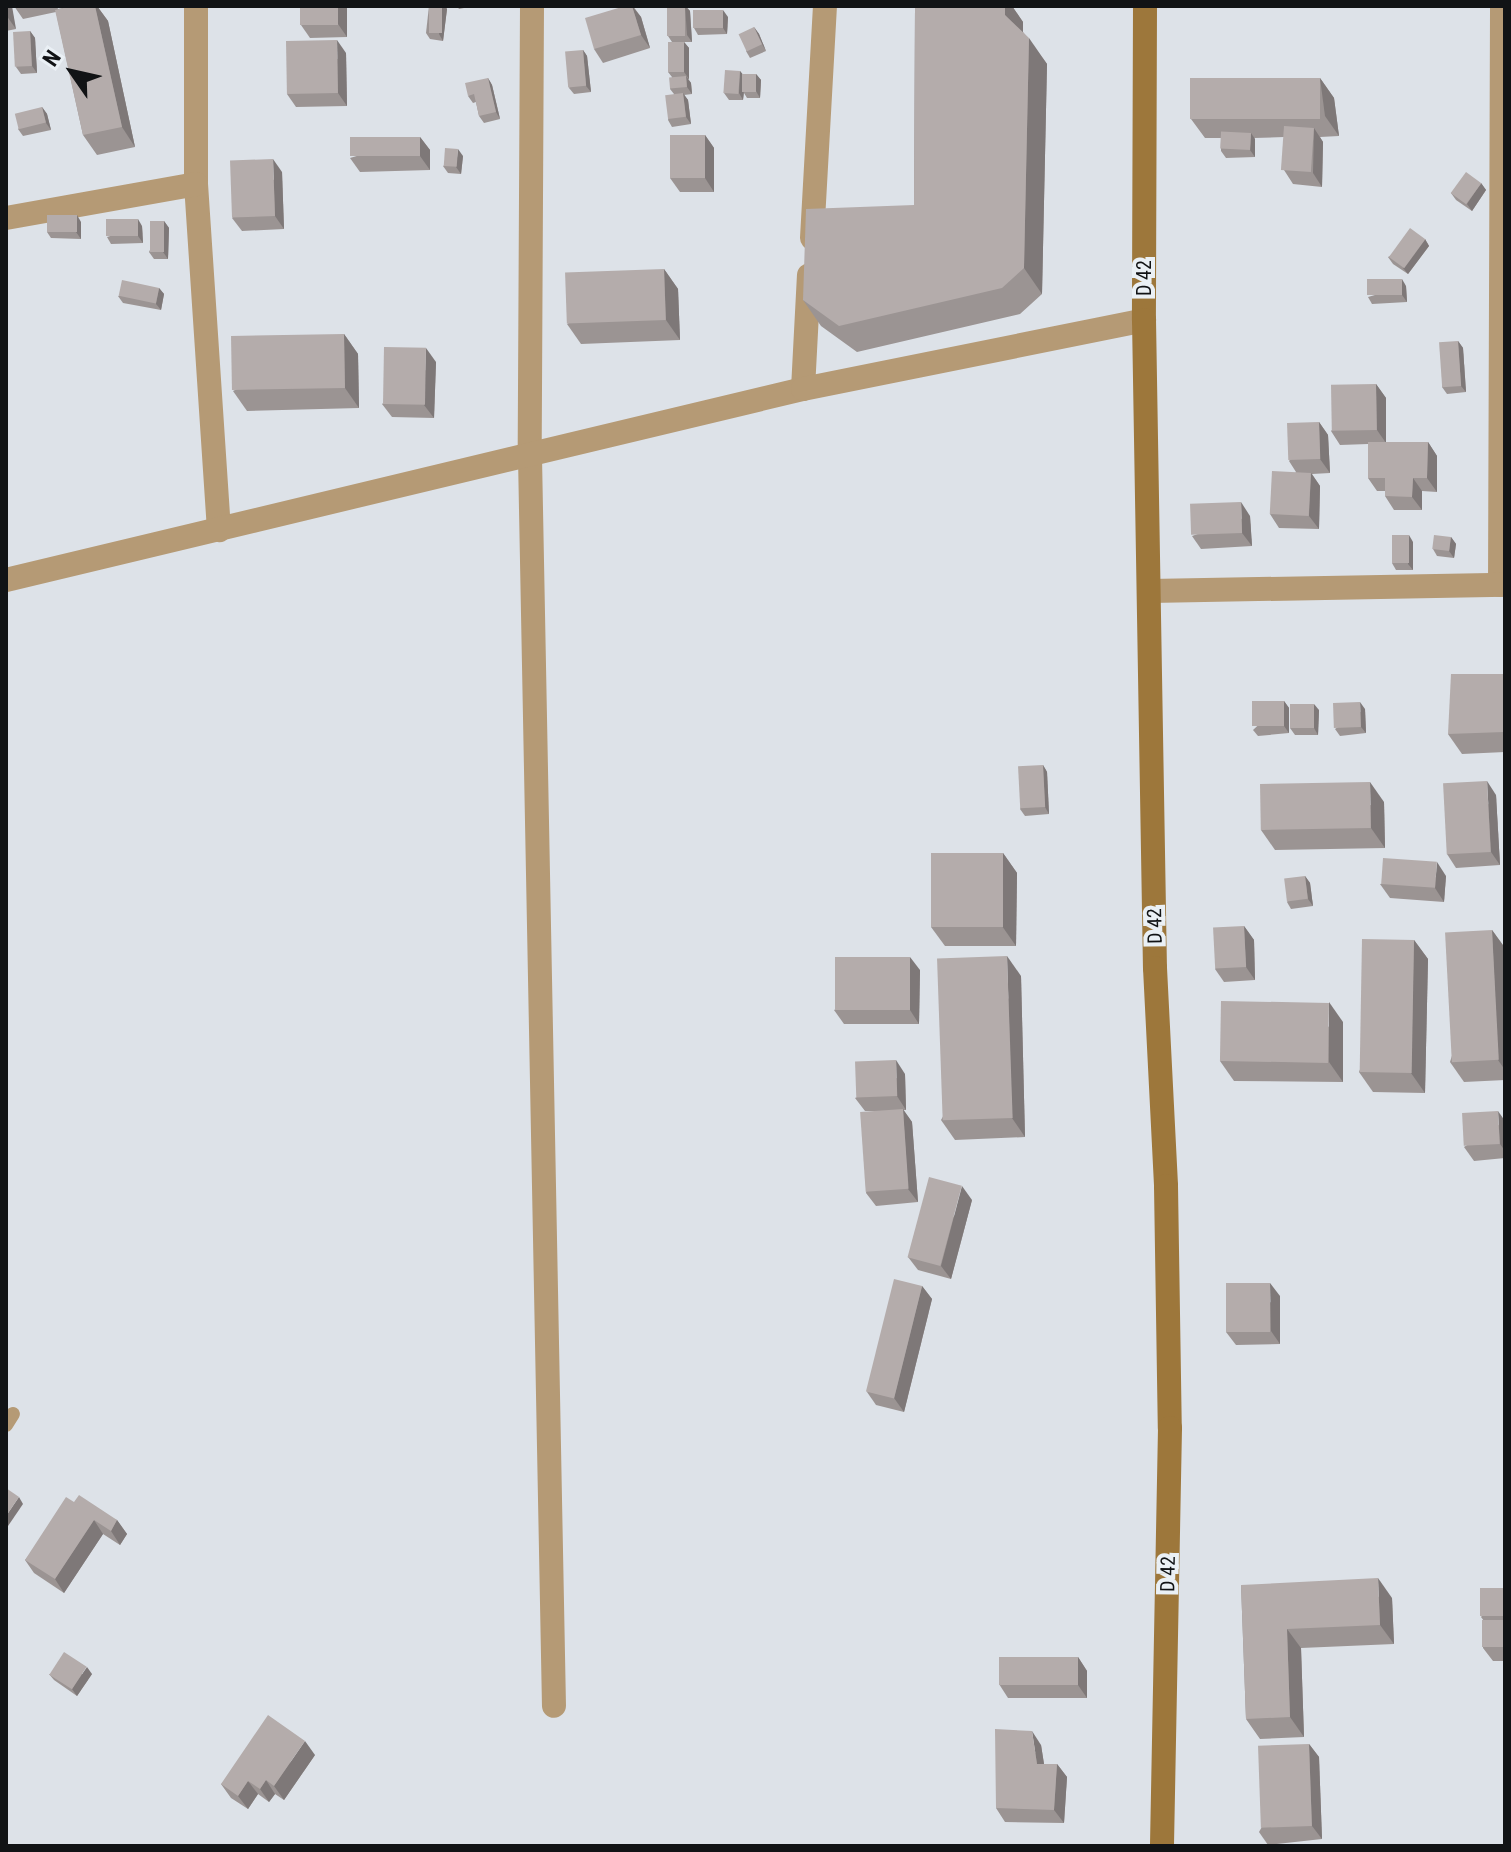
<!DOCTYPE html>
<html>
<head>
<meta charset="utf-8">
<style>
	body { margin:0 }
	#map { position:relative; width:1511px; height:1852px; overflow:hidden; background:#dde2e8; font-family:"Roboto Condensed",sans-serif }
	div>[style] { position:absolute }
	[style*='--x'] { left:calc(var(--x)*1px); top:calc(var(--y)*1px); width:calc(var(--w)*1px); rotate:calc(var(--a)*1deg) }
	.lane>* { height:14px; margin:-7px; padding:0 7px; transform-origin:7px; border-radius:7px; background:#b59a75 }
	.street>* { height:24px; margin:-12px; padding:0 12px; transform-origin:12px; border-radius:12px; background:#b59a75 }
	.secondary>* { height:24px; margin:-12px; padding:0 12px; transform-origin:12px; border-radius:12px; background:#9d773b }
	.wall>* { inset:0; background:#9b9493 }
	.shaded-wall>* { inset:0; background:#7e7878 }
	.building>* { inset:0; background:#b4acab; transform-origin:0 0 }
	span { translate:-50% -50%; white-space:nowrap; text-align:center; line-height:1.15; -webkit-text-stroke:8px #eaf0f5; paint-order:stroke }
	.street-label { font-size:20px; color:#111315 }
	.frame { position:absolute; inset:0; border:8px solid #111315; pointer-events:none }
	.north { position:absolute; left:32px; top:32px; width:80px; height:80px; -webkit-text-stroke:6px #eaf0f5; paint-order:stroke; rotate:304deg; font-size:22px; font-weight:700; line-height:32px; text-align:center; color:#111315 }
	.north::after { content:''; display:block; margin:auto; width:28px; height:36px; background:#111315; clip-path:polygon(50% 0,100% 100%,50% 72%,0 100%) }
</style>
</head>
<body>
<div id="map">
	<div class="lane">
		<div style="--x:6;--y:1425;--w:13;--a:-58"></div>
	</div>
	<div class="street">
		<div style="--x:196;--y:6;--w:178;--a:90"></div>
		<div style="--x:196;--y:184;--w:347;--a:86.2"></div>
		<div style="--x:532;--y:6;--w:451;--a:90.3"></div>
		<div style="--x:530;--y:457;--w:1249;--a:88.9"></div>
		<div style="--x:6;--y:218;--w:193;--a:-10.1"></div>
		<div style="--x:812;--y:238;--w:232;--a:-86.8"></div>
		<div style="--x:803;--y:389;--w:114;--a:-87"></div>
		<div style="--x:6;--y:580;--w:820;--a:-13.48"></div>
		<div style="--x:803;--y:389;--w:348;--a:-11.4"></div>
		<div style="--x:1500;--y:585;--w:579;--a:-89.8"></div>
		<div style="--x:1150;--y:591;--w:355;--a:-1"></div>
	</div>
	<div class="secondary">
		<div style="--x:1145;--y:6;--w:314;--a:90.2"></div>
		<div style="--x:1144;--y:320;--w:648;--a:89.03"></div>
		<div style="--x:1155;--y:968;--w:218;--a:87.1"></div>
		<div style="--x:1166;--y:1186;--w:242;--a:89.1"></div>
		<div style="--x:1170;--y:1428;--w:418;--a:91.1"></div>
	</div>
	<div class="wall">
		<div style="clip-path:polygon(6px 6px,16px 29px,6px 31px)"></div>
		<div style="clip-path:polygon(14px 6px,57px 6px,58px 9px,72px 6px,97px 6px,108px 21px,135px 147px,97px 155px,83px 135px,56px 12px,23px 19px)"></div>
		<div style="clip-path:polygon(300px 6px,347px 6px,347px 37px,310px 38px,301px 25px)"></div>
		<div style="clip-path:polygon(429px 6px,445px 6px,447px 9px,443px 41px,430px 39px,426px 33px)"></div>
		<div style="clip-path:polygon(457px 6px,469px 6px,469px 7px,459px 9px)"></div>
		<div style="clip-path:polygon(625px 6px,633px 6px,641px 17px,650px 48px,603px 63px,594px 49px)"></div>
		<div style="clip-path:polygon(667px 6px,686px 6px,690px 11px,692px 42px,684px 42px,689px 48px,689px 79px,688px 79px,691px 83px,692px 94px,684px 95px,688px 100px,691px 124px,672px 127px,668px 120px,674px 94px,670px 89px,672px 77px,668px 72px,672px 42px,668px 36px)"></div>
		<div style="clip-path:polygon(915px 6px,1012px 6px,1023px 22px,1023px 32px,1047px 64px,1042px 294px,1020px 314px,857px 352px,821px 326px,803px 300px,914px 205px)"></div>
		<div style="clip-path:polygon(728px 17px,727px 34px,698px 35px,694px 28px)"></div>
		<div style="clip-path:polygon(754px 27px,759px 34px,766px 51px,750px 58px,746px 51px)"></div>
		<div style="clip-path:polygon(30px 31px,35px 38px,37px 73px,21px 74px,16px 67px)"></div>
		<div style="clip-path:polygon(583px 50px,587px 56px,591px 92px,574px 94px,569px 88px)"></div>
		<div style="clip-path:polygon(346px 53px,347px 106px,296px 107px,287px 94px)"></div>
		<div style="clip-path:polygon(740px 71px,742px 74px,756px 74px,761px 80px,760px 98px,747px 98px,744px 93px,743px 100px,729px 100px,724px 93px)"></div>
		<div style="clip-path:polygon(488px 78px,492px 85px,500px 119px,484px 123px,479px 116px,476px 102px,473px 103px,468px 96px)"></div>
		<div style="clip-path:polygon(1320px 78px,1334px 98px,1339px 136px,1320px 137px,1323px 142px,1322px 187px,1293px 184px,1284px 170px,1284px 137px,1254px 138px,1255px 139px,1255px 157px,1226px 158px,1221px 151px,1221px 138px,1205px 138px,1191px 119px)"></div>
		<div style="clip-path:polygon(42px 107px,47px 114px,51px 130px,23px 136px,18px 129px)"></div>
		<div style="clip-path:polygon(705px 135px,714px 148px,714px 192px,680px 192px,670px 178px)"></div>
		<div style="clip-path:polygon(420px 137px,430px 150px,430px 170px,360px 172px,350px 158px)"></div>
		<div style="clip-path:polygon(463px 156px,461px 174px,448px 173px,443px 166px)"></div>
		<div style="clip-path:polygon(282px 172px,284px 229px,242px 231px,232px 218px)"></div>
		<div style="clip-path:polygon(1481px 183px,1486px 190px,1472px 211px,1456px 200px,1451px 193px)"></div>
		<div style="clip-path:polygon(164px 221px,169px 228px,168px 259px,154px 259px,149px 252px)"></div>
		<div style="clip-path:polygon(81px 222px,81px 239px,51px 238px,47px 232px)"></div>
		<div style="clip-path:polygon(142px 226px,143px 243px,111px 244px,107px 237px)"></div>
		<div style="clip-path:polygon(1425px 239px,1429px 246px,1408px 274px,1393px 264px,1388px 257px)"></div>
		<div style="clip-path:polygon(664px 269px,678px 289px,680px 340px,581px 344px,567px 324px)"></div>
		<div style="clip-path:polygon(1406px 286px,1407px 302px,1372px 304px,1368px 297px)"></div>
		<div style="clip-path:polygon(159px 288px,164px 294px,161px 310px,123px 303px,118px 296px)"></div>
		<div style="clip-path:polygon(344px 334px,358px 354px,359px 408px,247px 411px,233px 391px)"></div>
		<div style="clip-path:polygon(1458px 341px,1463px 348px,1466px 392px,1447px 394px,1442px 387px)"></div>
		<div style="clip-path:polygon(436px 362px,434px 418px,392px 417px,382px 404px)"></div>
		<div style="clip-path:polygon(1376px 384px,1386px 398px,1386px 442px,1428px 442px,1437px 456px,1437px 492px,1422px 491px,1422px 510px,1394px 510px,1385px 496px,1385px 491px,1377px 491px,1368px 478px,1368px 444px,1340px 445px,1331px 431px)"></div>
		<div style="clip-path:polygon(1319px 422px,1328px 435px,1330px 473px,1312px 474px,1320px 486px,1319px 529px,1279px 528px,1270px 514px,1296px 472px,1289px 461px)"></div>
		<div style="clip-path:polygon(1250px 516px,1252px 546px,1201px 549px,1192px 536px)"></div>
		<div style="clip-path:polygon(1451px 537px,1456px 544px,1454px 558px,1437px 556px,1433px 549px)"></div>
		<div style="clip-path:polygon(1413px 542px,1413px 570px,1396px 570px,1392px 563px)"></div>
		<div style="clip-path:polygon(1505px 674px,1505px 752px,1462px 754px,1448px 734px)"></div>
		<div style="clip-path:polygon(1284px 701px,1289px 708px,1289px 733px,1258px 736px,1253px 730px)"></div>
		<div style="clip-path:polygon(1365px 709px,1366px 733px,1340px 736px,1335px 729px)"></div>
		<div style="clip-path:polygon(1319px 710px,1318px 735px,1295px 735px,1290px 728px)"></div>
		<div style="clip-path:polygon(1043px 765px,1047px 772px,1049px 814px,1025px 816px,1020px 809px)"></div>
		<div style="clip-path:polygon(1496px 795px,1500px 865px,1456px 868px,1447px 854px)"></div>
		<div style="clip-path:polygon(1384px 802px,1385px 848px,1275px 850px,1261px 830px)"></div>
		<div style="clip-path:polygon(1003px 853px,1017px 873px,1016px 946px,945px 946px,931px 927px)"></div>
		<div style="clip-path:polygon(1305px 876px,1310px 883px,1313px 906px,1291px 909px,1287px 902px)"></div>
		<div style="clip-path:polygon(1446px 876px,1444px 902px,1390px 898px,1380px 884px)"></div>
		<div style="clip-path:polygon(1244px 926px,1254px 940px,1255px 980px,1224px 982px,1215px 969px)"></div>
		<div style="clip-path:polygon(1492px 930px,1505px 948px,1505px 1080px,1464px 1082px,1450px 1062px)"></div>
		<div style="clip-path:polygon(1414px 940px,1428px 959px,1425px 1093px,1373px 1092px,1359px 1072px)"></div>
		<div style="clip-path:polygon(920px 970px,919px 1024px,844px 1024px,834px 1010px)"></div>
		<div style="clip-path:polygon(1021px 976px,1025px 1137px,955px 1140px,941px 1120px)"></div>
		<div style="clip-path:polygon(1343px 1022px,1343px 1082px,1234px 1081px,1220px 1061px)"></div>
		<div style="clip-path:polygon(905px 1074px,906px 1110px,903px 1110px,912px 1122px,918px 1202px,876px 1206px,866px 1193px,880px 1111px,865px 1111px,855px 1098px)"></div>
		<div style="clip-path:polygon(1505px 1121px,1505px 1158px,1474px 1161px,1464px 1147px)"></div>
		<div style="clip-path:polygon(972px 1200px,951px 1279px,918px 1270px,908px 1257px)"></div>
		<div style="clip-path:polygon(922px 1286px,932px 1299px,904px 1412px,876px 1405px,867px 1392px)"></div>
		<div style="clip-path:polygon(1280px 1296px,1280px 1344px,1236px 1345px,1226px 1332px)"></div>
		<div style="clip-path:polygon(74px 1502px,117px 1520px,127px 1534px,120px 1545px,103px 1534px,64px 1593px,34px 1573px,25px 1560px)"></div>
		<div style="clip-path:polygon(1241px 1585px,1392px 1598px,1394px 1644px,1301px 1648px,1304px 1737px,1260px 1739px,1246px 1719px)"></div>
		<div style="clip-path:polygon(1505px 1588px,1505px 1661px,1493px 1661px,1483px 1648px,1484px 1621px,1481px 1617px)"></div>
		<div style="clip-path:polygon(1078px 1657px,1087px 1671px,1087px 1698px,1008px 1698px,999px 1684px)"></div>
		<div style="clip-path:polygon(49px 1674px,92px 1674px,77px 1696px,54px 1680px)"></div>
		<div style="clip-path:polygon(1309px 1744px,1319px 1757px,1322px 1839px,1268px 1845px,1259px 1832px)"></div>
		<div style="clip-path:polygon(1041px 1745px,1044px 1764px,1057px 1764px,1067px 1777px,1064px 1823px,1005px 1822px,996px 1808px)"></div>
		<div style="clip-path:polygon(315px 1755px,284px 1800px,275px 1794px,269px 1802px,258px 1794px,248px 1809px,231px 1798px,221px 1784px)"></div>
	</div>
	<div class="shaded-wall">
		<div style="clip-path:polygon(6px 6px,12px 6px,16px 29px,6px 15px)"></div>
		<div style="clip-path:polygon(95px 6px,97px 6px,108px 21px,135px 147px,122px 127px)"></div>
		<div style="clip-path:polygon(338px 6px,347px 6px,347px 37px,338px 24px)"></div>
		<div style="clip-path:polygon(442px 6px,445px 6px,447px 9px,443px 41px,439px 34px)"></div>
		<div style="clip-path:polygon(632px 6px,641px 17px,650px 48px,641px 35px)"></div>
		<div style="clip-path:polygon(685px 6px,690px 11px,692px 42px,687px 35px)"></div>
		<div style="clip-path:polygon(1005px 6px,1012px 6px,1023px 22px,1023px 41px,1005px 15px)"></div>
		<div style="clip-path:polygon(723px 10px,728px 17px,727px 34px,723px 28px)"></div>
		<div style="clip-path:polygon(754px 27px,759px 34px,766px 51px,762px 44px)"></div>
		<div style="clip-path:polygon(30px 31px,35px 38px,37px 73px,32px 66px)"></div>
		<div style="clip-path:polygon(1029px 38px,1047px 64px,1042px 294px,1024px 268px)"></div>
		<div style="clip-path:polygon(337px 40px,346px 53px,347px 106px,338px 93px)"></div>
		<div style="clip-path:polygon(684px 42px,689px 48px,689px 79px,684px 72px)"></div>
		<div style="clip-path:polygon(583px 50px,587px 56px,591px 92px,586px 86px)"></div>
		<div style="clip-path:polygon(740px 71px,745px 77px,743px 100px,739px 93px)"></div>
		<div style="clip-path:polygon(756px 74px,761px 80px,760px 98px,756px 91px)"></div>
		<div style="clip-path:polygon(686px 76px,691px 83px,692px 94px,687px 87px)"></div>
		<div style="clip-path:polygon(488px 78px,492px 85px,500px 119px,496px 112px)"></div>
		<div style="clip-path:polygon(1320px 78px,1334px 98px,1339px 136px,1325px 116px)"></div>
		<div style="clip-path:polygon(683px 93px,688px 100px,691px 124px,686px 117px)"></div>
		<div style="clip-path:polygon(42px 107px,47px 114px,51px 130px,46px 123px)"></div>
		<div style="clip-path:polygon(1314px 128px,1323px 142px,1322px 187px,1313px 173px)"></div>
		<div style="clip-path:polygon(1251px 133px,1255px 139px,1255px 157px,1250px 150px)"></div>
		<div style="clip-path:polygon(705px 135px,714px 148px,714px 192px,705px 178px)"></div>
		<div style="clip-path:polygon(420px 137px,430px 150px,430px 170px,420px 156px)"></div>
		<div style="clip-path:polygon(458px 149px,463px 156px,461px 174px,456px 167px)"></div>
		<div style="clip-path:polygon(273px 159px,282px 172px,284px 229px,275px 216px)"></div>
		<div style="clip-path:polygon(1481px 183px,1486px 190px,1472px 211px,1467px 204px)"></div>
		<div style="clip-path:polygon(77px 215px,81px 222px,81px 239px,76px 232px)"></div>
		<div style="clip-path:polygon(138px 219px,142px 226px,143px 243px,138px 236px)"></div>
		<div style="clip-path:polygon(164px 221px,169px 228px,168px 259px,163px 252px)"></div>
		<div style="clip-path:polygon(1425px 239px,1429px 246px,1408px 274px,1403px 268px)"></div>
		<div style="clip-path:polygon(664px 269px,678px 289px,680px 340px,666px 320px)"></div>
		<div style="clip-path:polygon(1402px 279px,1406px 286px,1407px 302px,1402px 295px)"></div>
		<div style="clip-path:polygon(159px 288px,164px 294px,161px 310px,156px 304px)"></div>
		<div style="clip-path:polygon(344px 334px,358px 354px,359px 408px,345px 388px)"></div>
		<div style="clip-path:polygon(1458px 341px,1463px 348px,1466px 392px,1461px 386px)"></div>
		<div style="clip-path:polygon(426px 348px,436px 362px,434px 418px,424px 405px)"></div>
		<div style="clip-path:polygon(1376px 384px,1386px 398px,1386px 443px,1377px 430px)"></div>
		<div style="clip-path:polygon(1319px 422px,1328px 435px,1330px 473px,1320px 459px)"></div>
		<div style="clip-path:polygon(1428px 442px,1437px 456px,1437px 492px,1427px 478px)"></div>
		<div style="clip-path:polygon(1311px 473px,1320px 486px,1319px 529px,1309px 516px)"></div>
		<div style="clip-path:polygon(1413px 478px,1422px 491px,1422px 510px,1412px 497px)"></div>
		<div style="clip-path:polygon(1241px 502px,1250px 516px,1252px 546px,1242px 533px)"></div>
		<div style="clip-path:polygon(1409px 535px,1413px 542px,1413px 570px,1408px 564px)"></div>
		<div style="clip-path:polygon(1451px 537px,1456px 544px,1454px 558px,1449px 551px)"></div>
		<div style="clip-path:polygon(1284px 701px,1289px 708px,1289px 733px,1284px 726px)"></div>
		<div style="clip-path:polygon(1360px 702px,1365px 709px,1366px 733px,1361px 727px)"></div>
		<div style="clip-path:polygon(1314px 704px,1319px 710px,1318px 735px,1314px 728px)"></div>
		<div style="clip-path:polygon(1043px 765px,1047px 772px,1049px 814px,1045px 807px)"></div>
		<div style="clip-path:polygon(1487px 781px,1496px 795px,1500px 865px,1491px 852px)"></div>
		<div style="clip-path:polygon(1370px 782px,1384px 802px,1385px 848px,1371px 828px)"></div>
		<div style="clip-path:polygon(1003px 853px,1017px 873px,1016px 946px,1002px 926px)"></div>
		<div style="clip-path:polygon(1437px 862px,1446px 876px,1444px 902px,1435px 888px)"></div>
		<div style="clip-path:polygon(1305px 876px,1310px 883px,1313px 906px,1308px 899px)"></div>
		<div style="clip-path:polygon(1244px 926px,1254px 940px,1255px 980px,1246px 967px)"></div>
		<div style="clip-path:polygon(1492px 930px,1505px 948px,1505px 1070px,1498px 1060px)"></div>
		<div style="clip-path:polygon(1414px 940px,1428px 959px,1425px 1093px,1411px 1073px)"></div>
		<div style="clip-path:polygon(1007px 956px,1021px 976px,1025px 1137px,1012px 1118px)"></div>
		<div style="clip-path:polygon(910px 957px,920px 970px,919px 1024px,910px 1010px)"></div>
		<div style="clip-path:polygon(1329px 1002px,1343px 1022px,1343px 1082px,1329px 1062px)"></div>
		<div style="clip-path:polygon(896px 1060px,905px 1074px,906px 1110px,897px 1096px)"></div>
		<div style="clip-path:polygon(903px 1109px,912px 1122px,918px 1202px,908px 1189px)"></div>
		<div style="clip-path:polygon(1498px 1111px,1505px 1121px,1505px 1151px,1500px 1144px)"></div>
		<div style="clip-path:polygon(962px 1186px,972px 1200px,951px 1279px,941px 1266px)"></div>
		<div style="clip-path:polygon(1270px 1283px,1280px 1296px,1280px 1344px,1271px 1331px)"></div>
		<div style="clip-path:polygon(922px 1286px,932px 1299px,904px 1412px,894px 1398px)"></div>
		<div style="clip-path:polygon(19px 1497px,23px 1504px,6px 1529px,6px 1516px)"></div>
		<div style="clip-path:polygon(94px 1520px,103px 1534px,64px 1593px,55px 1579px)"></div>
		<div style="clip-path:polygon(117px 1520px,127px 1534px,120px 1545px,111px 1531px)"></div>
		<div style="clip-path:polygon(1378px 1578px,1392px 1598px,1394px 1644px,1380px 1625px)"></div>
		<div style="clip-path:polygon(1287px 1629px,1301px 1648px,1304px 1737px,1290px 1717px)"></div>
		<div style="clip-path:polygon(1078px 1657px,1087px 1671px,1087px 1698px,1078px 1685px)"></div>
		<div style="clip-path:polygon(87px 1667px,92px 1674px,77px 1696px,72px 1689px)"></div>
		<div style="clip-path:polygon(1032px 1731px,1041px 1745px,1046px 1777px,1037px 1764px)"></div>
		<div style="clip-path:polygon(305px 1741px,315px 1755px,284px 1800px,274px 1786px)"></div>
		<div style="clip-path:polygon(1309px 1744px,1319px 1757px,1322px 1839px,1312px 1826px)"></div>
		<div style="clip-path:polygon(1057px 1764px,1067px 1777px,1064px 1823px,1054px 1810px)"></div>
		<div style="clip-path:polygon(266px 1780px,275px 1794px,269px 1802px,260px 1789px)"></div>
		<div style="clip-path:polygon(248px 1781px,258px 1794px,248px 1809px,238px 1796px)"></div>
	</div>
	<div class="building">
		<div style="clip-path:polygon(72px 6px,95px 6px,122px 127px,83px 135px,55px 10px)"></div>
		<div style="left:300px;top:6px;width:38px;height:19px"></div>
		<div style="left:429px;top:6px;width:13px;height:27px"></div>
		<div style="clip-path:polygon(625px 6px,632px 6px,641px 35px,594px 49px,585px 18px)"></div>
		<div style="left:667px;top:6px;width:18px;height:30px"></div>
		<div style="clip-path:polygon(915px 6px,1005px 6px,1005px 15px,1029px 38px,1024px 268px,1002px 288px,839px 326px,803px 300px,806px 209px,914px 205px)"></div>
		<div style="left:693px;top:10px;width:30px;height:18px"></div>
		<div style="left:754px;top:27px;width:19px;height:17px;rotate:65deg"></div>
		<div style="left:30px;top:31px;width:35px;height:17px;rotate:87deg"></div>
		<div style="left:337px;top:40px;width:53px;height:51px;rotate:89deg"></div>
		<div style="left:668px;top:42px;width:16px;height:30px"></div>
		<div style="left:583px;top:50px;width:36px;height:18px;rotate:85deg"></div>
		<div style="left:725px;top:70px;width:15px;height:23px;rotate:4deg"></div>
		<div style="left:742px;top:74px;width:14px;height:18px"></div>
		<div style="left:686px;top:76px;width:11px;height:17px;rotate:85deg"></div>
		<div style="clip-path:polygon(488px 78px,496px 112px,479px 116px,474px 94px,468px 96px,465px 83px)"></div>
		<div style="left:1190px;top:78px;width:130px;height:41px"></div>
		<div style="left:683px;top:93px;width:24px;height:18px;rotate:83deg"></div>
		<div style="left:42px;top:107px;width:16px;height:28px;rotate:76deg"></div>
		<div style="left:1284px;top:126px;width:30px;height:44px;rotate:4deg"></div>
		<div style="left:1251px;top:133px;width:17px;height:30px;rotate:93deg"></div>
		<div style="left:670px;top:135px;width:35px;height:43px"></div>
		<div style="left:420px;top:137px;width:19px;height:70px;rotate:90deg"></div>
		<div style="left:445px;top:148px;width:13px;height:18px;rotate:4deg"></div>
		<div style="left:273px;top:159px;width:57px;height:43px;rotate:88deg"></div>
		<div style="left:1466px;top:172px;width:19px;height:26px;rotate:36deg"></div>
		<div style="left:47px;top:215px;width:30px;height:17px"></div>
		<div style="left:138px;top:219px;width:17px;height:32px;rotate:90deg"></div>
		<div style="left:150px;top:221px;width:14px;height:31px"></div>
		<div style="left:1410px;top:228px;width:19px;height:36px;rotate:36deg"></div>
		<div style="left:664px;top:269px;width:51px;height:99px;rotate:88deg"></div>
		<div style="left:1402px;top:279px;width:16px;height:35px;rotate:90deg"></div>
		<div style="left:122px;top:280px;width:38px;height:16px;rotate:12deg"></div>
		<div style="left:344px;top:334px;width:54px;height:113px;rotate:89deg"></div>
		<div style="left:1458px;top:341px;width:45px;height:19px;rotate:86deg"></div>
		<div style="left:384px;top:347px;width:42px;height:57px;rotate:1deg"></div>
		<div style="left:1376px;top:384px;width:46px;height:45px;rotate:89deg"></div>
		<div style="left:1319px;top:422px;width:37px;height:32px;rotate:88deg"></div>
		<div style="clip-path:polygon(1368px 442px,1428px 442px,1427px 478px,1413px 478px,1412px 497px,1385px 496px,1385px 478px,1368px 478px)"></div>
		<div style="left:1272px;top:471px;width:39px;height:43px;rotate:3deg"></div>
		<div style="left:1241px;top:502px;width:31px;height:51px;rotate:88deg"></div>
		<div style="left:1392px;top:535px;width:17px;height:28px"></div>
		<div style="left:1434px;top:535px;width:17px;height:14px;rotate:7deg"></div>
		<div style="clip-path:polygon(1451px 674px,1505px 674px,1505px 723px,1504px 732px,1448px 734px)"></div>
		<div style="left:1284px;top:701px;width:25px;height:32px;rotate:90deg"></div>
		<div style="left:1360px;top:702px;width:25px;height:27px;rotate:88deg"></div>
		<div style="left:1290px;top:704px;width:24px;height:24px"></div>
		<div style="left:1043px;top:765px;width:42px;height:25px;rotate:87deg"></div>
		<div style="left:1487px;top:781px;width:71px;height:44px;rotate:87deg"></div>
		<div style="left:1370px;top:782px;width:46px;height:110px;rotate:89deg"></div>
		<div style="left:931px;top:853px;width:72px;height:74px"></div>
		<div style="left:1383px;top:858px;width:54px;height:26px;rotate:4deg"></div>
		<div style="left:1305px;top:876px;width:23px;height:21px;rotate:83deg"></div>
		<div style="left:1244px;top:926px;width:41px;height:31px;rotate:87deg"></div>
		<div style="left:1492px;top:930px;width:130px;height:47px;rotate:87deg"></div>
		<div style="left:1362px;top:939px;width:52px;height:133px;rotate:1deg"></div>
		<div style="left:1007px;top:956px;width:162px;height:70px;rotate:88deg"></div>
		<div style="left:835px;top:957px;width:75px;height:53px"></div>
		<div style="left:1221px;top:1001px;width:108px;height:60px;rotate:1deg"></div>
		<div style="left:896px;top:1060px;width:36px;height:41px;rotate:88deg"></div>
		<div style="left:903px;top:1109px;width:80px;height:43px;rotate:86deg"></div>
		<div style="left:1498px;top:1111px;width:33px;height:36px;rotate:87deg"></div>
		<div style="left:929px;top:1177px;width:34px;height:83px;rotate:15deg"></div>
		<div style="left:894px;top:1279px;width:29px;height:116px;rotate:14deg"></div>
		<div style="left:1226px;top:1283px;width:44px;height:49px"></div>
		<div style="clip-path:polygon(6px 1488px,19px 1497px,6px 1516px)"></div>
		<div style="clip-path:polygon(79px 1495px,117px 1520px,111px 1531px,94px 1520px,55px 1579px,25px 1560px,66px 1497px,74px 1502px)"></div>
		<div style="clip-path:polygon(1378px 1578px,1380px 1625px,1287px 1629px,1290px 1717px,1246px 1719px,1241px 1585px)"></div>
		<div style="left:1505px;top:1588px;width:28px;height:25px;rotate:90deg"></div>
		<div style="left:1505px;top:1620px;width:27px;height:23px;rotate:90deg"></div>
		<div style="left:64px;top:1652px;width:27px;height:27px;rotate:33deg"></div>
		<div style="left:1078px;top:1657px;width:28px;height:79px;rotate:90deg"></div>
		<div style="clip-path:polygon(268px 1715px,305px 1741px,274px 1786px,266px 1780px,260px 1789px,248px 1781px,238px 1796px,221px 1784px)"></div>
		<div style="clip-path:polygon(995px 1729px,1032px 1731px,1037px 1764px,1057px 1764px,1054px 1810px,996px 1808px)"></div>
		<div style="left:1309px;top:1744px;width:82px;height:51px;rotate:88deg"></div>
	</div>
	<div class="street-label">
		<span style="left:1144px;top:278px;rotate:-90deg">D 42</span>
		<span style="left:1155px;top:926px;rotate:-91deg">D 42</span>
		<span style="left:1168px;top:1574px;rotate:-89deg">D 42</span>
	</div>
	<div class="frame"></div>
	<div class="north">N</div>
</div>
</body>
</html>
